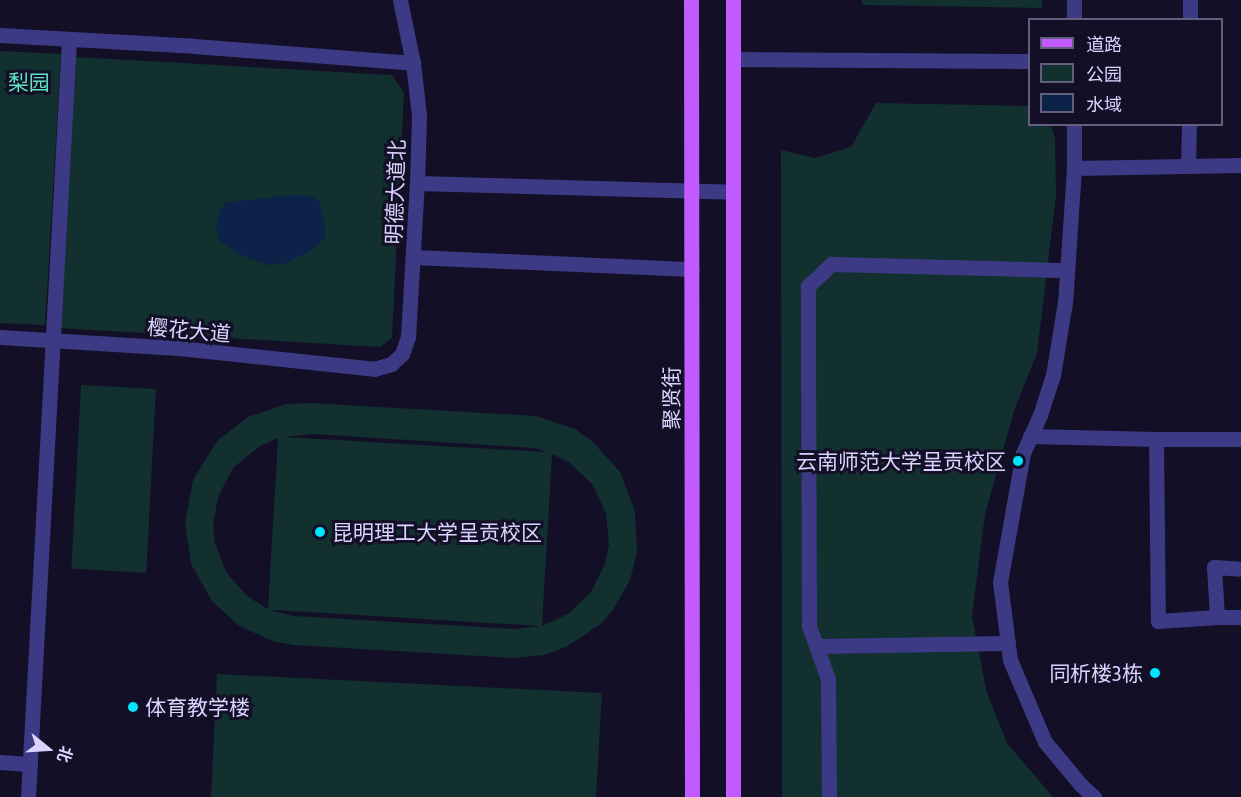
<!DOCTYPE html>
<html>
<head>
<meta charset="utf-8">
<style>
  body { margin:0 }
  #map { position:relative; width:1241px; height:797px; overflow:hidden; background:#130f26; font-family:"Asap Condensed","Noto Sans SC",sans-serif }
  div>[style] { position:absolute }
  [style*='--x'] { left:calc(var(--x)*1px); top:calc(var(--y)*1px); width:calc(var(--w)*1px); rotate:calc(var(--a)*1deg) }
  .green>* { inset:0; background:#12302f; transform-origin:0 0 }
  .water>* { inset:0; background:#0c2248 }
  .minor>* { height:15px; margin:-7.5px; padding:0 7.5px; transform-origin:7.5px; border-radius:7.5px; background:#3d3a85 }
  .major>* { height:15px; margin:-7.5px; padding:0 7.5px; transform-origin:7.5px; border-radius:7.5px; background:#c25bff }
  .dots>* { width:16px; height:16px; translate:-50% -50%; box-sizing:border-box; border:3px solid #130f26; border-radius:50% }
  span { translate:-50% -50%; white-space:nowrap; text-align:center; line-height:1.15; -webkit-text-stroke:6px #130f26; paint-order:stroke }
  .park-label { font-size:21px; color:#5fe0c0 }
  .street-label { font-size:21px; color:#d9d4ff }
  .poi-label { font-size:21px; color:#d9d4ff }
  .right { translate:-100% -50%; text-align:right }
  .left { translate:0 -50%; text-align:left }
  .legend { position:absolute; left:1028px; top:18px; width:195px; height:108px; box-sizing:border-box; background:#130f26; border:2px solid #625e7d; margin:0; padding:8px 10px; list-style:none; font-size:18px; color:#d9d4ff }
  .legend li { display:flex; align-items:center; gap:12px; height:30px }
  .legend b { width:30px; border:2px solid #625e7d }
  .north { position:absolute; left:18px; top:719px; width:60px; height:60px; -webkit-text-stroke:4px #130f26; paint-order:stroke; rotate:108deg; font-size:16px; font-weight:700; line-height:24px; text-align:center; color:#d9d4ff }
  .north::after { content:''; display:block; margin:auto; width:21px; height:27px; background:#d9d4ff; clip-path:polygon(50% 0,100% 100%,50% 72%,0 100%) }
</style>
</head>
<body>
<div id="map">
  <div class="green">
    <i style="clip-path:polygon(861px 0,1042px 0,1042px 8px,863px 5px)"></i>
    <i style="clip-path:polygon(0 51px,61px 54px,45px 325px,0 323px)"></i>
    <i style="clip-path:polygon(76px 57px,392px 75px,404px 93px,392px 338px,380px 347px,59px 328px)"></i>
    <i style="clip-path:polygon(876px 103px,1029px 106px,1030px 124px,1051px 125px,1055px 139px,1056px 196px,1037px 353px,1015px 408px,985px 514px,972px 616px,986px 690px,1007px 743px,1053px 797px,782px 797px,781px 150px,815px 158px,851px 147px)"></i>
    <i style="left:81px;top:385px;width:75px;height:184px;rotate:3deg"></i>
    <i style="clip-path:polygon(evenodd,310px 403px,536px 416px,575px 429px,592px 441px,620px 472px,635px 511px,637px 553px,630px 580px,613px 610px,601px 624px,566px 647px,544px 655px,515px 658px,294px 645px,272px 641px,238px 625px,212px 601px,191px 564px,185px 523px,193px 480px,217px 441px,248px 417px,286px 404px,310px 403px,313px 434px,534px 448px,547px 452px,284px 437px,313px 434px,310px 403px,278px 438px,268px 608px,267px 609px,247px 596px,226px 572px,215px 543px,213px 526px,218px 497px,233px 468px,260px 446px,278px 438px,310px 403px,552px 454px,569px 462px,592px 484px,606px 513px,609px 544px,605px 564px,591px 592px,568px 614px,542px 626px,552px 454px,310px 403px,273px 611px,274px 610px,540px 626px,516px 629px,294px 616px,273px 611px)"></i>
    <i style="clip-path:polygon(217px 674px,602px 693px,596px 797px,211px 797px)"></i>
  </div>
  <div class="water">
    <i style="clip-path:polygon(295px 195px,310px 196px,320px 201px,326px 236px,317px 247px,287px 263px,267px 265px,236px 253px,220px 241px,216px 228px,220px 210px,227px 202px)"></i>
  </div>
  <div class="minor">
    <i style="--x:1074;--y:0;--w:20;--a:90"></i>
    <i style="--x:1190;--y:20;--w:20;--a:-90"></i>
    <i style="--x:0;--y:35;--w:194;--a:3.2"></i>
    <i style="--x:194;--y:46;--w:220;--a:4.4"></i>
    <i style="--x:733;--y:59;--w:297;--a:0.4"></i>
    <i style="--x:1074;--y:124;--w:44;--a:90"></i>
    <i style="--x:1074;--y:168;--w:134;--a:93.8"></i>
    <i style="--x:1065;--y:302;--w:74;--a:99.3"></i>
    <i style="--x:1053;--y:375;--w:42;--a:108"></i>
    <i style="--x:1040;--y:415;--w:42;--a:114.1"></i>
    <i style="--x:1023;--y:453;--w:131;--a:100.1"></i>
    <i style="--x:1000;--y:582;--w:79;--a:82.7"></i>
    <i style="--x:1010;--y:660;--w:89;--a:66.9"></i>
    <i style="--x:1045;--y:742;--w:56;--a:50.1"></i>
    <i style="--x:1081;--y:785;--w:18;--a:43"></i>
    <i style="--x:1188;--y:166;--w:42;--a:-88.6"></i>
    <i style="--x:1074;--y:168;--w:167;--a:-1"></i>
    <i style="--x:417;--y:183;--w:316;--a:1.6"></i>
    <i style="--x:414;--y:257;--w:278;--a:2.5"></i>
    <i style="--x:0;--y:337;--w:179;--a:3.5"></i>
    <i style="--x:179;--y:348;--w:196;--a:6.1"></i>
    <i style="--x:374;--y:369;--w:18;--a:-16"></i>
    <i style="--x:391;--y:364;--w:15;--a:-42"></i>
    <i style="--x:402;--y:354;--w:18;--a:-71"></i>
    <i style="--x:408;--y:337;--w:154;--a:-86.7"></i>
    <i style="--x:417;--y:183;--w:68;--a:-88.3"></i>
    <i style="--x:419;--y:115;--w:52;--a:-96.6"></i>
    <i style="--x:413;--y:63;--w:64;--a:-101.7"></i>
    <i style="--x:1030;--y:436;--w:126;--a:1.4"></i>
    <i style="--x:1241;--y:439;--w:85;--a:180"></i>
    <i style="--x:1156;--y:439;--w:182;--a:89.4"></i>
    <i style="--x:1158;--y:621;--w:59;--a:-3.9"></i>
    <i style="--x:1217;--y:617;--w:50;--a:-93.4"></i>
    <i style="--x:1214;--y:567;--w:27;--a:4"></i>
    <i style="--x:1217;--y:617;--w:24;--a:0"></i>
    <i style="--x:816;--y:646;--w:192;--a:-0.9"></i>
    <i style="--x:0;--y:762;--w:30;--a:4"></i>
    <i style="--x:28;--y:797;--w:759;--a:-86.9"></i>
    <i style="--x:829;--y:797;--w:118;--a:-90.5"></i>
    <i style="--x:828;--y:679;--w:56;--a:-109.7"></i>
    <i style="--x:809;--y:626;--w:340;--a:-90.2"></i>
    <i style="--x:808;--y:286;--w:33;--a:-43"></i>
    <i style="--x:832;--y:264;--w:235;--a:1.5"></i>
  </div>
  <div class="major">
    <i style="--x:691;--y:0;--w:797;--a:89.93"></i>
    <i style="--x:733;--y:0;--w:797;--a:90"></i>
  </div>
  <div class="dots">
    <i style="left:1018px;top:461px;background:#00e5ff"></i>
    <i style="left:320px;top:532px;background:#00e5ff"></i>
    <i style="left:1155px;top:673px;background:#00e5ff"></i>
    <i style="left:133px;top:707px;background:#00e5ff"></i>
  </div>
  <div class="park-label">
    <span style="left:29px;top:82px">梨园</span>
  </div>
  <div class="street-label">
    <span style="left:395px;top:192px;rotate:-88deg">明德大道北</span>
    <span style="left:189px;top:330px;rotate:5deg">樱花大道</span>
    <span style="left:671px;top:398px;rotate:-90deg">聚贤街</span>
  </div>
  <div class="poi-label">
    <span class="right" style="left:1006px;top:461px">云南师范大学呈贡校区</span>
    <span class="left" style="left:332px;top:532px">昆明理工大学呈贡校区</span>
    <span class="right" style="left:1143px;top:673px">同析楼3栋</span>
    <span class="left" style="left:145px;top:707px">体育教学楼</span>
  </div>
  <ul class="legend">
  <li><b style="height:8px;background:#c25bff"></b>道路</li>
  <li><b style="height:16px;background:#12302f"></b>公园</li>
  <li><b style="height:16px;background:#0c2248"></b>水域</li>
  </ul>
  <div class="north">北</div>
</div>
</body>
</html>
